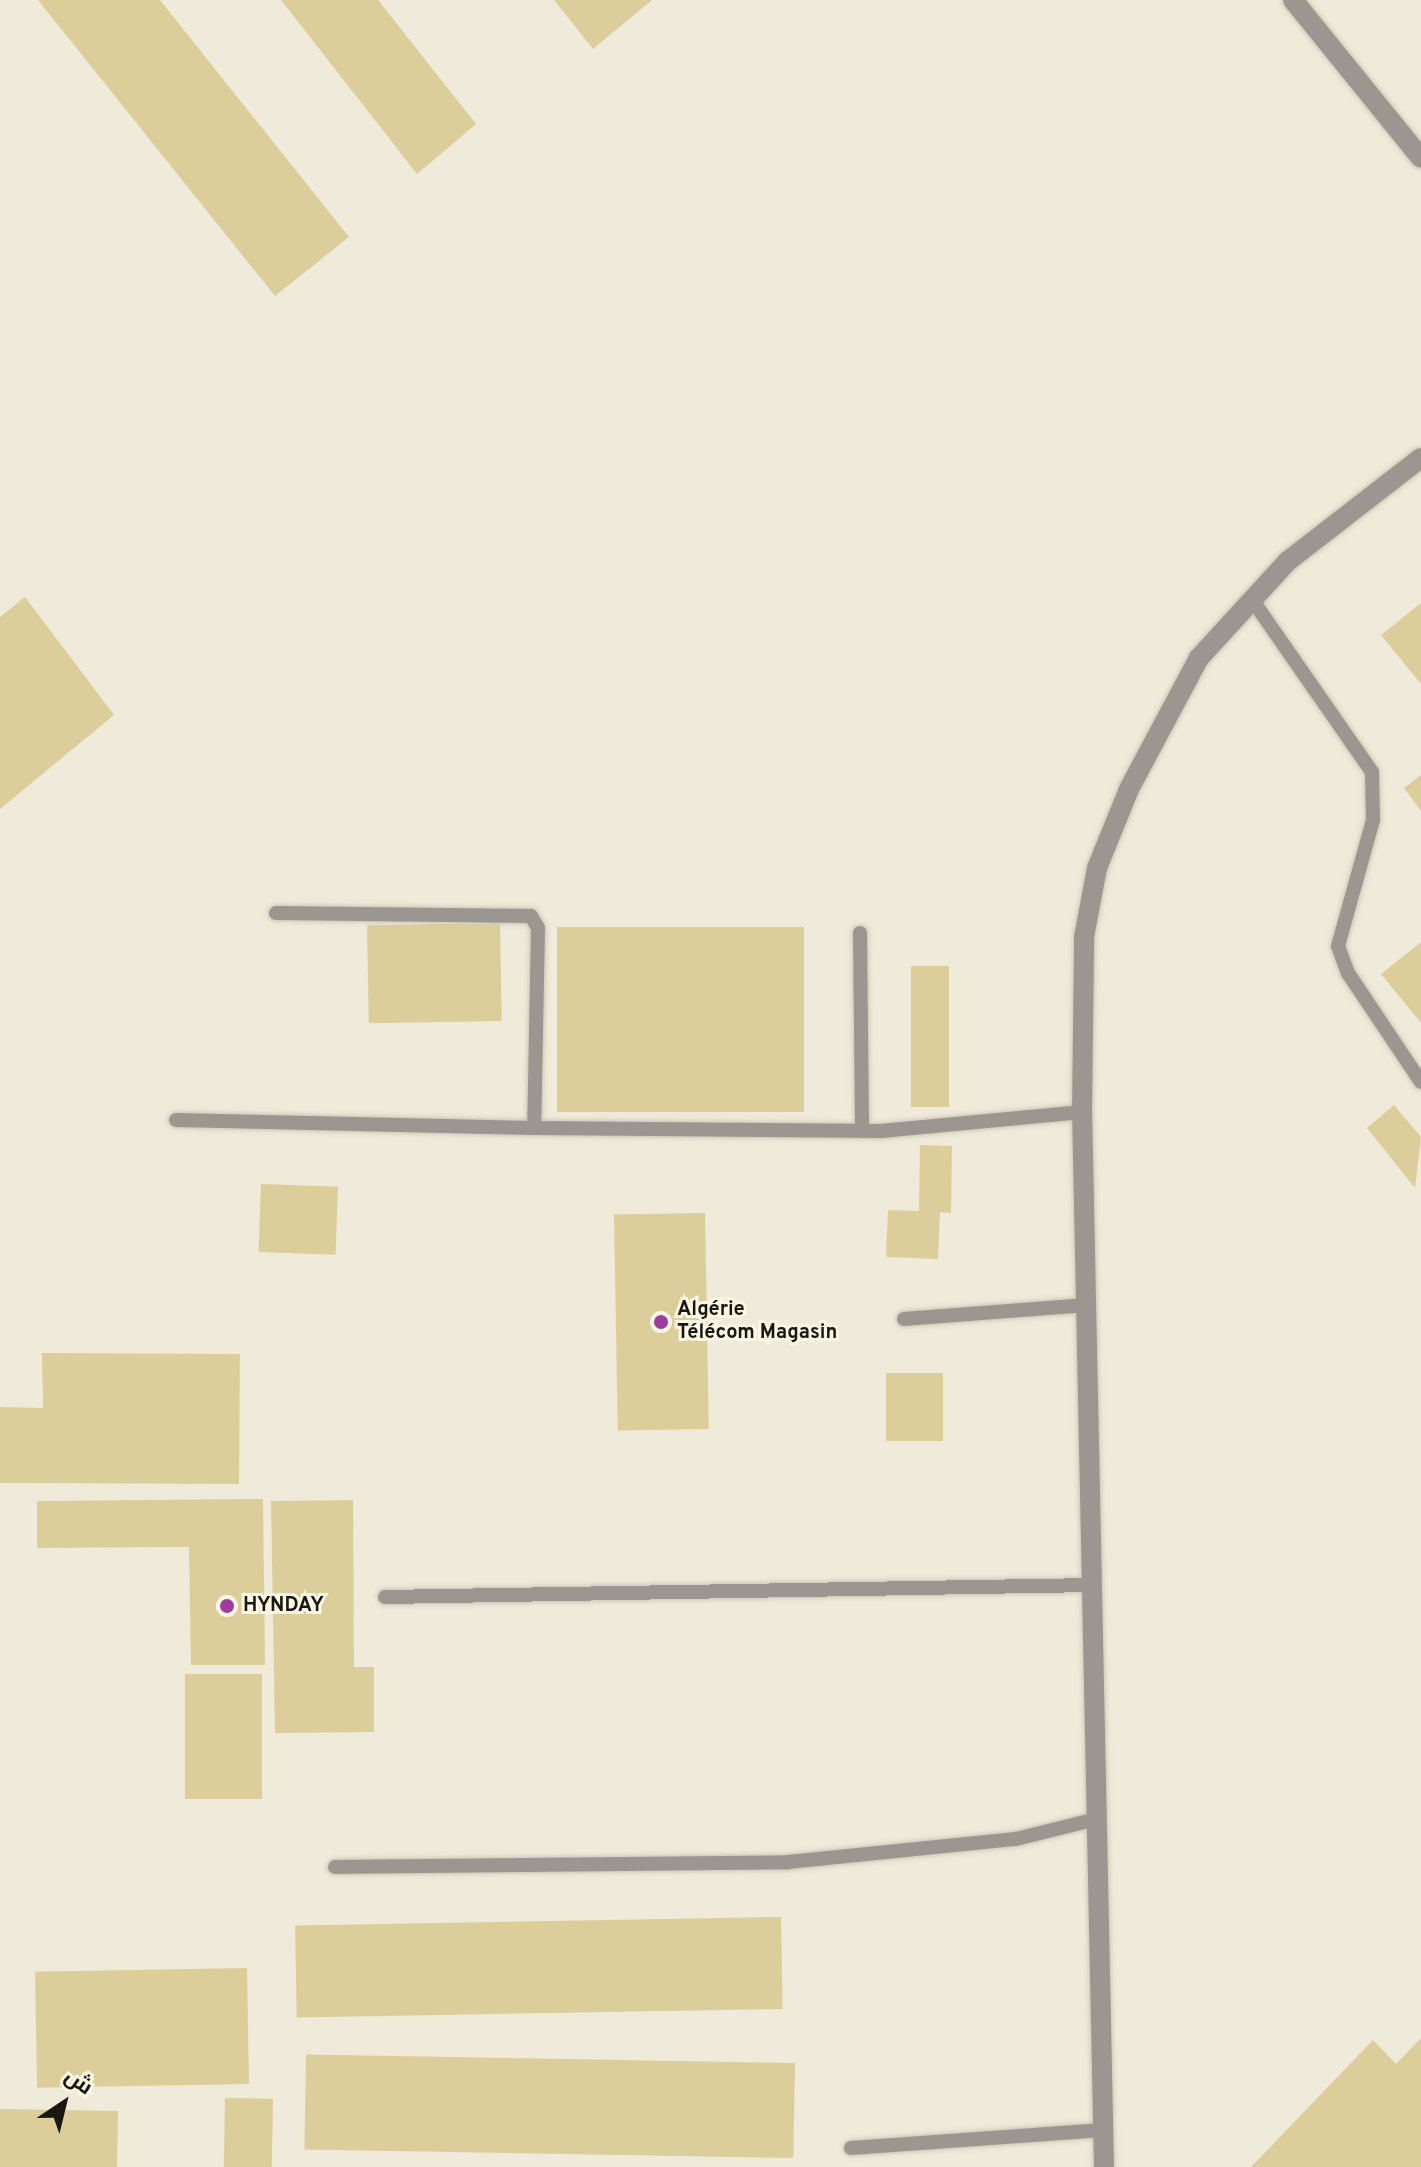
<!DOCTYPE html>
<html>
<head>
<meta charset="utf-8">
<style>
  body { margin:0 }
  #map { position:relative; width:1421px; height:2167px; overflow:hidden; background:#efead9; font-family:Overpass,Cairo,sans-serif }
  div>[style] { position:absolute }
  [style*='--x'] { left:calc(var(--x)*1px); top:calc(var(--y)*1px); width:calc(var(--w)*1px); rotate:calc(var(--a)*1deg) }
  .building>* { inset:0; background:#dcce9b; transform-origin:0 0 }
  .roads { filter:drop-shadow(0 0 2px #cdc8b9) drop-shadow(0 0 2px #cdc8b9) }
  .lane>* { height:14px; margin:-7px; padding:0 7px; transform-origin:7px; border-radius:7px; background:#9c9690 }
  .street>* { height:20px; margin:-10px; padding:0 10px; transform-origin:10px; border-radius:10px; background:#9c9690 }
  .dots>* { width:22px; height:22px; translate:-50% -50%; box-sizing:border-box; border:4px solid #fcf8e6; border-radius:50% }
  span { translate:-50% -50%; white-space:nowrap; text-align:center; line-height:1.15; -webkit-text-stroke:6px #fcf8e6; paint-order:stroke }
  .poi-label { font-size:20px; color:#191711; font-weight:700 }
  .left { translate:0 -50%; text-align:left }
  .north { position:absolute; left:24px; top:2063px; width:80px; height:80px; -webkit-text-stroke:6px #fcf8e6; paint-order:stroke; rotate:35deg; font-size:22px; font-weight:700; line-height:32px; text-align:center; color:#191711 }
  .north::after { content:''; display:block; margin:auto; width:28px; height:36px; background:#191711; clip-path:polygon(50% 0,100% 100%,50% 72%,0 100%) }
</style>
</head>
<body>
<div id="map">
  <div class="building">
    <i style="clip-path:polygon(38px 0,160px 0,349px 237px,275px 296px)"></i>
    <i style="clip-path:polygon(281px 0,378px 0,476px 124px,417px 174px)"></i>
    <i style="clip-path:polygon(554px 0,652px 0,593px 49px)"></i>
    <i style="clip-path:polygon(25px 597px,114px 715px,0 809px,0 617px)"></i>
    <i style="clip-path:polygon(1421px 603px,1421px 684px,1381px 635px)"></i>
    <i style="clip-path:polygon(1421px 775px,1421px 811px,1404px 788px)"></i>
    <i style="left:500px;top:923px;width:98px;height:133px;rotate:89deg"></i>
    <i style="left:557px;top:927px;width:247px;height:185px"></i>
    <i style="clip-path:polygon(1421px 942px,1421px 1023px,1381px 974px)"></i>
    <i style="left:911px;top:966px;width:38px;height:141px"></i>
    <i style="clip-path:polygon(1394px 1105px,1421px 1137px,1415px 1188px,1367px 1128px)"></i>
    <i style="clip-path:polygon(920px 1145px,952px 1146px,951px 1213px,940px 1212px,938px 1259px,886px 1257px,888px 1210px,919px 1211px)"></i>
    <i style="left:261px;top:1184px;width:77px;height:68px;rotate:2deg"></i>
    <i style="left:705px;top:1213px;width:216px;height:91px;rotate:89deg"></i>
    <i style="clip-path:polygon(42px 1353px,240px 1354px,239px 1484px,0 1483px,0 1407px,43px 1408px)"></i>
    <i style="left:886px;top:1373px;width:57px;height:68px"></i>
    <i style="clip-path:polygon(263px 1499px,265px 1665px,191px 1665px,189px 1547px,37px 1548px,37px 1501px)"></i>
    <i style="clip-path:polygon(353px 1500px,354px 1667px,374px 1667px,374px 1732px,275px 1733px,271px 1501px)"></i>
    <i style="left:185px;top:1674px;width:77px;height:125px"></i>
    <i style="left:781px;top:1917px;width:92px;height:486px;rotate:89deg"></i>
    <i style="left:247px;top:1968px;width:116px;height:212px;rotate:89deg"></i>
    <i style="clip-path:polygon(1421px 2038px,1421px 2167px,1251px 2167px,1373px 2040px,1396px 2064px)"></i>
    <i style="left:795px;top:2063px;width:95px;height:489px;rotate:91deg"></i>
    <i style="left:225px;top:2098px;width:48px;height:69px;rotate:1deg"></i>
    <i style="left:0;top:2109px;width:118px;height:58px;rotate:1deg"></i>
  </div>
  <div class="roads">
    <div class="lane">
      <i style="--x:1251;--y:598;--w:212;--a:55.2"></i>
      <i style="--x:1372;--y:772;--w:48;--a:88.8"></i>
      <i style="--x:1373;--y:820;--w:131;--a:105.5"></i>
      <i style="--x:1338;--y:946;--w:29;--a:70"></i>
      <i style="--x:1348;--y:973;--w:131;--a:56.2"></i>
      <i style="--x:276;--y:913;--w:255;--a:0.7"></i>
      <i style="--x:531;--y:916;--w:14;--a:60"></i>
      <i style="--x:538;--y:928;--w:200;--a:91.1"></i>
      <i style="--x:534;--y:1128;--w:347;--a:0.5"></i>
      <i style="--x:881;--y:1131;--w:202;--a:-5.4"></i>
      <i style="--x:860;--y:933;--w:198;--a:89.4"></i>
      <i style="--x:176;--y:1120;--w:358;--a:1.3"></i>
      <i style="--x:904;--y:1319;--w:183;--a:-4.4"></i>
      <i style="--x:385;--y:1597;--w:707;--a:-0.97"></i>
      <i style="--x:335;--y:1867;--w:453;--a:-0.6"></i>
      <i style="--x:788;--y:1862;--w:229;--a:-5.8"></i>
      <i style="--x:1016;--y:1839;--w:83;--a:-13.9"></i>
      <i style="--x:851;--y:2148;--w:253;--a:-4.1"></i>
    </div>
    <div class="street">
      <i style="--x:1293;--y:0;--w:203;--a:51"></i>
      <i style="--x:1104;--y:2167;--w:1055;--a:-91.19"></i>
      <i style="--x:1082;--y:1112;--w:175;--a:-89.3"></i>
      <i style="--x:1084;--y:937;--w:70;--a:-79.3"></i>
      <i style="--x:1097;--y:868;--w:85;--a:-67.9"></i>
      <i style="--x:1129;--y:789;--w:149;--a:-61.9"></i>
      <i style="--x:1199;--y:658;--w:132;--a:-47.5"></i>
      <i style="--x:1288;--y:561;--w:168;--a:-37.8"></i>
    </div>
  </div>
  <div class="dots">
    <i style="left:661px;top:1322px;background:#a03ba0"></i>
    <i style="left:227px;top:1606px;background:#a03ba0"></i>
  </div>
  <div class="poi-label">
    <span class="left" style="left:677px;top:1322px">Algérie<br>Télécom Magasin</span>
    <span class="left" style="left:243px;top:1606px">HYNDAY</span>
  </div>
  <div class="north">ش</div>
</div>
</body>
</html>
